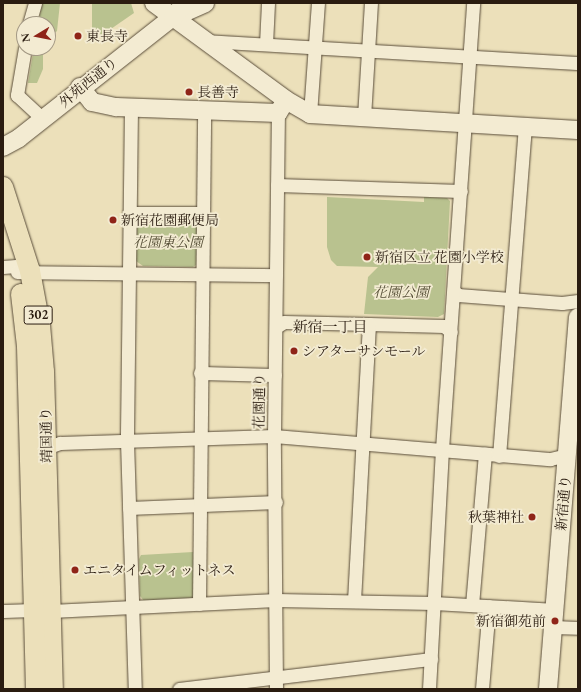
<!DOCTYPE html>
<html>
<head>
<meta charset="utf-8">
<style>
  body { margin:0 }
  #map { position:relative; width:581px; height:692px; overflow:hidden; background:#ece0ba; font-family:"EB Garamond","Noto Serif JP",serif }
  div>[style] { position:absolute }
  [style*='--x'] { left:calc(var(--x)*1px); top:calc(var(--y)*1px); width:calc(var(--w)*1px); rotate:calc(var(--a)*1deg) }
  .green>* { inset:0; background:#b9c28f }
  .roads { filter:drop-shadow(0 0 1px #5a4d3a) drop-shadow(0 0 1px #5a4d3a) }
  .street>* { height:13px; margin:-6.5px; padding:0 6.5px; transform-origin:6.5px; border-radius:6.5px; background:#f3ebd2 }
  .secondary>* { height:18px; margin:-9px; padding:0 9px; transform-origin:9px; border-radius:9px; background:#f3ebd2 }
  .primary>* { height:20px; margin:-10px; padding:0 10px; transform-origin:10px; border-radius:10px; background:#ece0ba }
  .dots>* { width:11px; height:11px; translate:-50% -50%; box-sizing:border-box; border:2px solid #f3ebd2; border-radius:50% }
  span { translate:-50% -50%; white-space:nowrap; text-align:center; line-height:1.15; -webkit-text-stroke:3.5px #f3ebd2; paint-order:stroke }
  .shield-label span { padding:1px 3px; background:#f3ebd2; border:1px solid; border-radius:3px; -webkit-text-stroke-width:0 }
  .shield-label { font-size:13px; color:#2a1c10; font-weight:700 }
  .poi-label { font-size:14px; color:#2a1c10 }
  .left { translate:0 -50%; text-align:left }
  .right { translate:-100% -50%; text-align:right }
  .street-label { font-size:14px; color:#2a1c10 }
  .park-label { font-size:14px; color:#554e36; font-style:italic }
  .neighbourhood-label { font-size:15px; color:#2a1c10 }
  .frame { position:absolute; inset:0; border:4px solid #2a1c10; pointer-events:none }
  .north { position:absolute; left:16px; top:16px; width:40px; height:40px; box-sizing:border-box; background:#f3ebd2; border:1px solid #a39884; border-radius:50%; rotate:260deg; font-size:11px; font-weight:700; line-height:16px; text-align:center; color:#2a1c10 }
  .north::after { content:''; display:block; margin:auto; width:14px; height:18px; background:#8f2418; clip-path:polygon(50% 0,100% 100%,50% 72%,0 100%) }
</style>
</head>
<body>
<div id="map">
  <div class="green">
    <i style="clip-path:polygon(42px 3px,60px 3px,57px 31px,48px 39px,48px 24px,38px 24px)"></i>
    <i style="clip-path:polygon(92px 3px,131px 3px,134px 13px,92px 42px)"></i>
    <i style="clip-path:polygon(34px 48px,43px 48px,43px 69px,37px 83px,28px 83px)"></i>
    <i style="clip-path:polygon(327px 197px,424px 202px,424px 197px,447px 198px,450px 201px,444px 314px,438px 317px,364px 314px,368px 277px,378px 267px,337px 266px,331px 260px,327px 247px)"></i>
    <i style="clip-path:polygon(139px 216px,195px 217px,199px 222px,199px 263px,193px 267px,143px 266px,136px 261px,137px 220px)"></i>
    <i style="clip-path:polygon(193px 552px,197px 596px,191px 600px,145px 602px,140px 596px,139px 559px,141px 555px)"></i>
  </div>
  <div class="roads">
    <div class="street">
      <i style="--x:29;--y:24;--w:22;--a:-74"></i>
      <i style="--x:206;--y:41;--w:373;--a:3.4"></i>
      <i style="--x:266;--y:44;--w:41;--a:-87.2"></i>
      <i style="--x:25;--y:48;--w:48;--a:99.7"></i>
      <i style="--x:17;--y:95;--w:35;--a:43"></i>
      <i style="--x:131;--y:107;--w:334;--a:90.7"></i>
      <i style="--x:127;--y:441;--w:248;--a:88.2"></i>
      <i style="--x:310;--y:114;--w:111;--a:-85.9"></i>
      <i style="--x:364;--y:117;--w:114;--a:-86.5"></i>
      <i style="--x:277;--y:185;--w:184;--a:1.9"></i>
      <i style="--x:129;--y:213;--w:73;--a:0"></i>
      <i style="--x:3;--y:267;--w:13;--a:-4"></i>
      <i style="--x:17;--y:272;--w:259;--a:0.7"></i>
      <i style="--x:454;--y:291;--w:6;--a:45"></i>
      <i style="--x:458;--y:295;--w:104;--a:4.4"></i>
      <i style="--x:562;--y:303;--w:16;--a:-7"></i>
      <i style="--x:276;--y:327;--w:9;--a:-32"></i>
      <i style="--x:284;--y:322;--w:85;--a:1.3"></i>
      <i style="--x:369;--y:324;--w:75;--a:1.5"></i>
      <i style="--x:444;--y:326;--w:9;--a:41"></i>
      <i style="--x:200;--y:373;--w:75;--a:1.5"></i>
      <i style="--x:46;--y:448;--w:15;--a:-20"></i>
      <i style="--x:60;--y:443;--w:214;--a:-1.9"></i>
      <i style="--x:274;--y:436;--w:277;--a:4.8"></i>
      <i style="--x:550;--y:459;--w:13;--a:-13"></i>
      <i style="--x:563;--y:456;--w:9;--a:-63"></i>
      <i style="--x:499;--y:456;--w:330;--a:-85.5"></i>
      <i style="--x:129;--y:508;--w:147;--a:-2.3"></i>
      <i style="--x:354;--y:601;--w:277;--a:-86.9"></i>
      <i style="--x:199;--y:604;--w:494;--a:-89.4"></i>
      <i style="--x:472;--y:605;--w:152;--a:-85.1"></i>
      <i style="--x:3;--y:611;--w:31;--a:-2"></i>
      <i style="--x:51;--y:611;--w:225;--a:-2.8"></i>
      <i style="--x:276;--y:600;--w:158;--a:1.1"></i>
      <i style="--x:434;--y:603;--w:121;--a:3.3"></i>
      <i style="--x:553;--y:627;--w:25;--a:2"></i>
      <i style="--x:179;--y:689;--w:254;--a:-6.8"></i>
      <i style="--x:276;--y:689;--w:253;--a:-90.5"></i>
      <i style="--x:274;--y:436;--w:323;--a:-89.3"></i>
      <i style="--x:429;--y:689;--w:240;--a:-86.9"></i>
      <i style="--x:442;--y:449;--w:447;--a:-86"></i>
      <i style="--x:482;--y:689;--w:83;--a:-85.2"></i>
    </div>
    <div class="secondary">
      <i style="--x:154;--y:3;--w:164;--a:36.3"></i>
      <i style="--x:286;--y:100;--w:28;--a:30"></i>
      <i style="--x:310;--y:114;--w:268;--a:3.4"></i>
      <i style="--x:174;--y:17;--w:34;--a:-24"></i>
      <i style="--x:80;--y:87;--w:19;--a:51"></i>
      <i style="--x:92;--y:102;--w:25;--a:12"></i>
      <i style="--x:116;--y:107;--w:162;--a:2.1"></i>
      <i style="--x:278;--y:113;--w:15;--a:-58"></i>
      <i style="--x:3;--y:147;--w:18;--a:-29"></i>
      <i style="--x:19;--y:138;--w:196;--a:-38.2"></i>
      <i style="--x:173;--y:17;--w:18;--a:-49"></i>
      <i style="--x:548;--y:689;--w:373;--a:-85.4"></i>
    </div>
    <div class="primary">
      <i style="--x:3;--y:187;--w:88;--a:72.2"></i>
      <i style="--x:30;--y:271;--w:55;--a:79.5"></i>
      <i style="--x:40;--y:325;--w:47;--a:85.1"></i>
      <i style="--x:44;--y:372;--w:317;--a:88.4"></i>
      <i style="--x:21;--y:294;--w:52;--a:83.4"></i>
      <i style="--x:27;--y:346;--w:343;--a:88.5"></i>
    </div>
  </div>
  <div class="dots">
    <i style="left:78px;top:36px;background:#8f2418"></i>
    <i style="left:189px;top:92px;background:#8f2418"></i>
    <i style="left:113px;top:220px;background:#8f2418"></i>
    <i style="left:367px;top:257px;background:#8f2418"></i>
    <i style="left:294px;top:351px;background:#8f2418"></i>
    <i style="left:532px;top:517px;background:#8f2418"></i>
    <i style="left:75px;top:570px;background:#8f2418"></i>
    <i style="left:555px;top:621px;background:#8f2418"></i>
  </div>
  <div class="shield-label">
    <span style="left:38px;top:315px">302</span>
  </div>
  <div class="poi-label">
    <span class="left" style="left:86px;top:36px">東長寺</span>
    <span class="left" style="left:197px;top:92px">長善寺</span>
    <span class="left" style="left:121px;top:220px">新宿花園郵便局</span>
    <span class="left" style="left:375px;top:257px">新宿区立 花園小学校</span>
    <span class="left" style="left:302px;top:351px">シアターサンモール</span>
    <span class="right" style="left:524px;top:517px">秋葉神社</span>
    <span class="left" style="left:83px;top:570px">エニタイムフィットネス</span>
    <span class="right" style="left:546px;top:621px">新宿御苑前</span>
  </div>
  <div class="street-label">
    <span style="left:88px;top:82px;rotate:-39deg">外苑西通り</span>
    <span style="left:259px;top:401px;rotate:-89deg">花園通り</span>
    <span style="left:46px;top:435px;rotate:-91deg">靖国通り</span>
    <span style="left:563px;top:503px;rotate:-85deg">新宿通り</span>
  </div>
  <div class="park-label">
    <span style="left:168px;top:242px">花園東公園</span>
    <span style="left:401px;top:292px">花園公園</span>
  </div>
  <div class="neighbourhood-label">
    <span style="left:330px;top:327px">新宿一丁目</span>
  </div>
  <div class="frame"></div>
  <div class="north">N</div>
</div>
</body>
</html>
